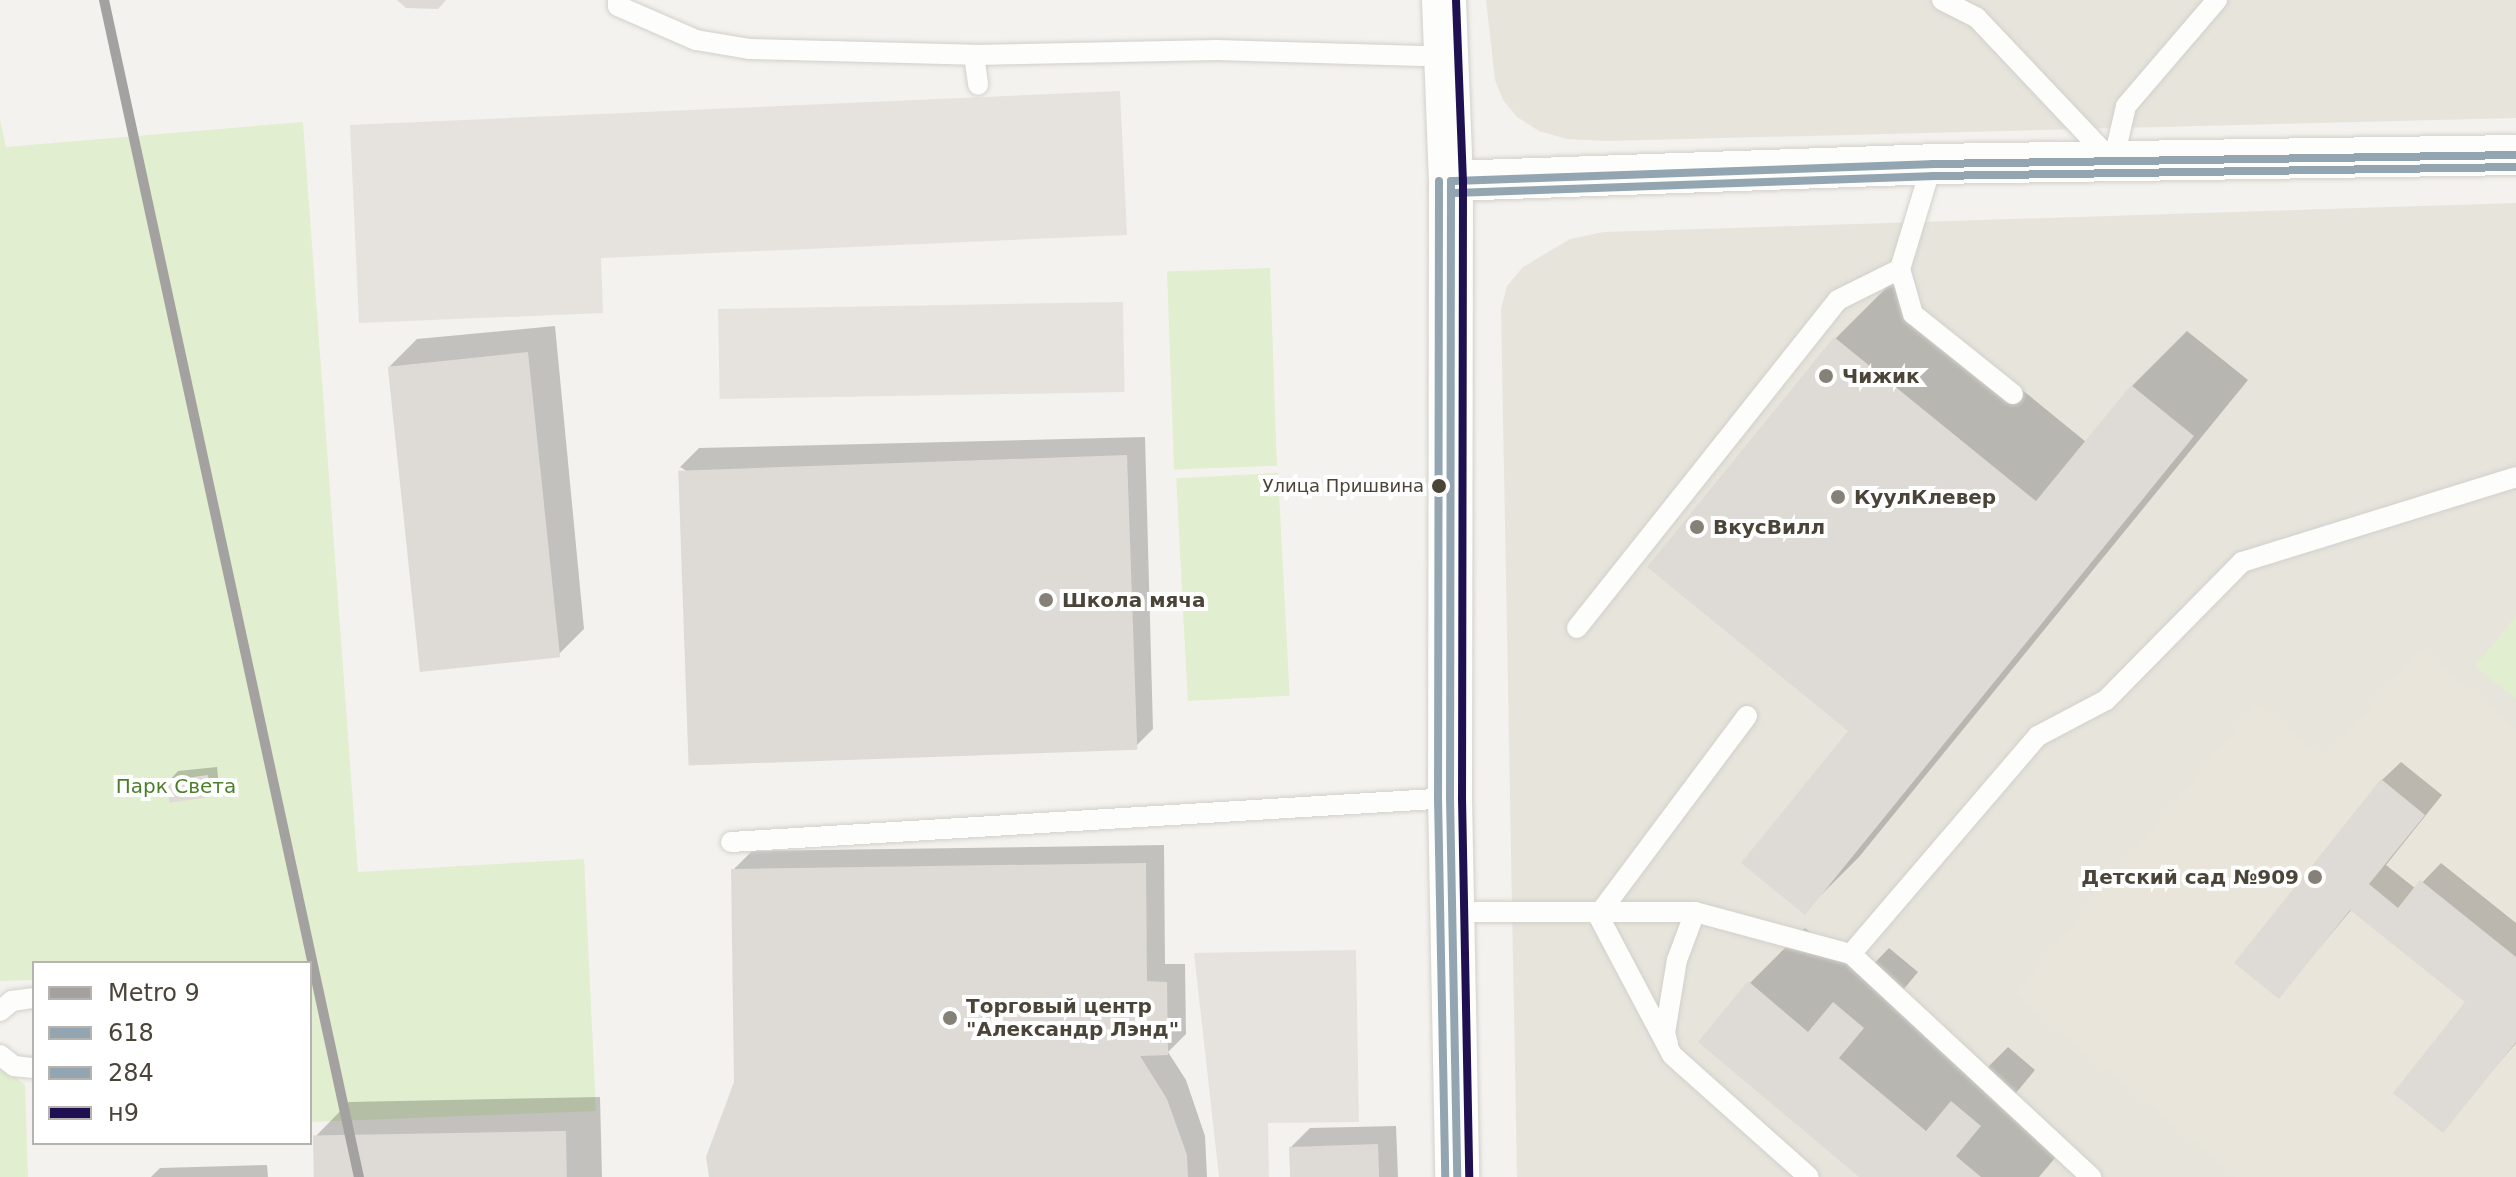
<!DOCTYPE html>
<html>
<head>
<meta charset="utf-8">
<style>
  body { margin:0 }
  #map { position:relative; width:2516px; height:1177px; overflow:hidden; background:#f4f2ee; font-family:"DejaVu Sans",sans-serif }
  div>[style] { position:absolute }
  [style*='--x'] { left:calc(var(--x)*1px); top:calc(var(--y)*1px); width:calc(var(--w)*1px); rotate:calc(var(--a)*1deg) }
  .residential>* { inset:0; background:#e7e4dc }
  .education>* { inset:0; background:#eae5da }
  .green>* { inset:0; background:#e1eecf; transform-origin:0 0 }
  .parking>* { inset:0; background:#e6e3df; transform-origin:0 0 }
  .shadow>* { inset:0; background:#0003 }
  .building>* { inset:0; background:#dedbd6; transform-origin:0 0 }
  .roads { filter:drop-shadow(0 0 2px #d2d0cb) drop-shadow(0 0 2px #d2d0cb) }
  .service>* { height:20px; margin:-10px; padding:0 10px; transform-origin:10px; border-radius:10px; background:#fdfdfc }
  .minor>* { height:40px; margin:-20px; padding:0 20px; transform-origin:20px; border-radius:20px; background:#fdfdfc }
  .tertiary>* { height:44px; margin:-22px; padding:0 22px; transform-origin:22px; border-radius:22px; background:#fdfdfc }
  .bus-1>* { height:8px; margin:-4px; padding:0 4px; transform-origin:4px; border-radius:4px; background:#92a5b0 }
  .bus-2>* { height:8px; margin:-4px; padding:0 4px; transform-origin:4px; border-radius:4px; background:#92a5b0 }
  .bus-3>* { height:8px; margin:-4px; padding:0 4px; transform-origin:4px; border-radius:4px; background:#1f1051 }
  .metro-1>* { height:10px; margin:-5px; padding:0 5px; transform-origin:5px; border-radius:5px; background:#a3a2a0 }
  .dots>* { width:22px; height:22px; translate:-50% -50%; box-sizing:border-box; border:4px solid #fff; border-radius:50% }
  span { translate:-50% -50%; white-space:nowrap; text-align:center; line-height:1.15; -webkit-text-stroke:8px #fff; paint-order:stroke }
  .bus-label { font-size:18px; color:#4b4439 }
  .right { translate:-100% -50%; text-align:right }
  .poi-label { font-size:20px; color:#4b4439; font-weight:700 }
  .left { translate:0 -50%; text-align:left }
  .park-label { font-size:20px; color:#4a7f2a }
  .legend { position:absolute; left:32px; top:961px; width:280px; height:184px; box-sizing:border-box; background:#fff; border:2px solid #b7b4b0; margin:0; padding:10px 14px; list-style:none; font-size:24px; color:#4b4439 }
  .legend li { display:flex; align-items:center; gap:16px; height:40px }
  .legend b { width:40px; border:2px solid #b7b4b0 }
</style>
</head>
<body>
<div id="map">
  <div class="residential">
    <i style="clip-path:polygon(1486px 0,2516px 0,2516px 118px,1606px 141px,1567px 139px,1539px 131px,1517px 117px,1503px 100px,1495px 80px)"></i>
    <i style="clip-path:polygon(2516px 203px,2516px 1177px,1517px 1177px,1501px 309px,1507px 286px,1523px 267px,1570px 239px,1604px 232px)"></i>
  </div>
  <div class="education">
    <i style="clip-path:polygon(2420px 650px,2516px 729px,2516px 1177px,2238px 1177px,2016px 994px,2257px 704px,2325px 760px)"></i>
  </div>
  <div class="green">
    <i style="clip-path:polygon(0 120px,6px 147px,303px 122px,358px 872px,584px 859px,596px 1111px,310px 1122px,310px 963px,34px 963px,34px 980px,0 981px)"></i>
    <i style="left:1270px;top:268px;width:198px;height:103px;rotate:88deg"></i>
    <i style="left:1278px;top:473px;width:223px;height:102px;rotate:87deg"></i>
    <i style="clip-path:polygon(2516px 616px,2516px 699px,2475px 666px)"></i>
    <i style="clip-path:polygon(0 1065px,25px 1085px,28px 1177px,0 1177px)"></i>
  </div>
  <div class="parking">
    <i style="clip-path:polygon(1120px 91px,1127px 235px,601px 258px,603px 313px,359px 323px,350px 125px)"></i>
    <i style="left:1123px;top:302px;width:90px;height:405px;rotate:89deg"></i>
    <i style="clip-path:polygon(1356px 950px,1359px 1122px,1268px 1123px,1269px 1177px,1219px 1177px,1194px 953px)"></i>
  </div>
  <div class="shadow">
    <i style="clip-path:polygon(1891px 283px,2086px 442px,2132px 386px,2187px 331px,2248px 380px,1859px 857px,1804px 912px,1851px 731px,1649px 566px,1836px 338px)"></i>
    <i style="clip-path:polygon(555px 326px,584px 629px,557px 656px,390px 366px,417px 339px)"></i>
    <i style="clip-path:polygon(1145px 437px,1153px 729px,1134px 748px,680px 467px,699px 448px)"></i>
    <i style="clip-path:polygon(2401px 762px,2442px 795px,2386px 865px,2416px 889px,2441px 863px,2516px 923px,2516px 1043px,2442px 1130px,2468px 1002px,2352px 909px,2279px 996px,2382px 780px)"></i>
    <i style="clip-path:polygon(217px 767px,219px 786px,210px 795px,169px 781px,178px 771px)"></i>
    <i style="clip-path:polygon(1164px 845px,1165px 964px,1185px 964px,1186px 1034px,1168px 1052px,1186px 1080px,1205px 1136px,1207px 1177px,711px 1177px,736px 1082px,733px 870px,752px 851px)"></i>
    <i style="clip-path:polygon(1805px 928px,1862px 976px,1889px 948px,1918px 972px,1893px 1002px,1980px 1075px,2008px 1047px,2035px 1070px,2010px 1100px,2065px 1146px,2039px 1177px,1862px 1177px,1750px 983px)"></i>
    <i style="clip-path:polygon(600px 1097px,602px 1177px,315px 1177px,315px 1137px,349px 1102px)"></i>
    <i style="clip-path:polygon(1396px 1126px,1398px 1177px,1292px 1177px,1291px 1147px,1310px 1128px)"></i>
    <i style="clip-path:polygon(267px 1165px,268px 1177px,151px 1177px,160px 1168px)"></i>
  </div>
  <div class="building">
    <i style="clip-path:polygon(397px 0,446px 0,438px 9px,406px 8px)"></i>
    <i style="clip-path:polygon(1834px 337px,2036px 501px,2131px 385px,2194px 436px,1805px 915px,1741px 863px,1848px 731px,1647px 567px)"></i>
    <i style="left:528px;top:352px;width:307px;height:141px;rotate:84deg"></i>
    <i style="left:1127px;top:455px;width:295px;height:449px;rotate:88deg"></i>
    <i style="left:208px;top:775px;width:22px;height:42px;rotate:82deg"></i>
    <i style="clip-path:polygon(2381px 779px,2425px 815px,2369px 884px,2398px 908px,2420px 880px,2516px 957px,2516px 1042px,2443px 1133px,2393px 1093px,2465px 1002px,2350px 910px,2279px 999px,2234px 963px)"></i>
    <i style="clip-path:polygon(1146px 863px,1147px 981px,1167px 982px,1168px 1055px,1140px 1056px,1167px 1099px,1187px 1155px,1188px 1177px,709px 1177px,706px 1157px,734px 1082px,731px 869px)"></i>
    <i style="clip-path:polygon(1748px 981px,1808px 1032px,1833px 1002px,1864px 1028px,1839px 1058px,1926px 1131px,1951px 1101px,1981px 1126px,1956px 1156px,1981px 1177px,1859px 1177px,1698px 1042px)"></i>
    <i style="left:566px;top:1131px;width:46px;height:253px;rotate:89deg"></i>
    <i style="left:1378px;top:1144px;width:33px;height:89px;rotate:88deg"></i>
  </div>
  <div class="roads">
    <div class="service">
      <i style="--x:618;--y:0;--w:6;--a:90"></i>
      <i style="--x:618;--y:6;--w:85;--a:23.6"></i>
      <i style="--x:696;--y:40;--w:55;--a:9.5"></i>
      <i style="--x:750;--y:49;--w:224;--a:1.5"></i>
      <i style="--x:974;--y:55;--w:243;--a:-1.2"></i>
      <i style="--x:1217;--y:50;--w:231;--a:1.7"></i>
      <i style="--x:1942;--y:0;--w:39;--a:27"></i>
      <i style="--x:1977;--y:18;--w:198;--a:46.6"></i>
      <i style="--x:2113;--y:162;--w:57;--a:-76.9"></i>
      <i style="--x:2126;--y:106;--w:140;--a:-49.4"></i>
      <i style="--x:974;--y:55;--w:30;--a:82"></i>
      <i style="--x:1900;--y:269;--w:47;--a:73.9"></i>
      <i style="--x:1913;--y:314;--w:128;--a:38.7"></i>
      <i style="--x:1577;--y:628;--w:419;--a:-51.5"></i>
      <i style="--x:1838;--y:300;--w:69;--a:-26.6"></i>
      <i style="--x:1900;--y:269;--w:110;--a:-73.1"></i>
      <i style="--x:1747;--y:716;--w:249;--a:126.8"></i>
      <i style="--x:1598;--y:915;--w:158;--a:62.1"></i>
      <i style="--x:1672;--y:1055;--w:183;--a:41.7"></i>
      <i style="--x:731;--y:842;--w:720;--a:-3.5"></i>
      <i style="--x:1452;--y:912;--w:243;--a:0"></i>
      <i style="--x:1695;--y:912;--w:162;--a:15.1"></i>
      <i style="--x:1851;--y:954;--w:328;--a:42.9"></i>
      <i style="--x:1851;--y:954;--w:287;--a:-49.4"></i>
      <i style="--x:2038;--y:736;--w:77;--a:-27.9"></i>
      <i style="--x:2106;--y:700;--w:194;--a:-45.4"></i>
      <i style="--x:2242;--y:562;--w:287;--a:-17.2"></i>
      <i style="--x:0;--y:1011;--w:16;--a:-40"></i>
      <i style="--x:12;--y:1001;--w:22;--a:-8"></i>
      <i style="--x:1668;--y:1044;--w:11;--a:-105"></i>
      <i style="--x:1665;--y:1033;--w:74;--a:-80.7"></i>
      <i style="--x:1677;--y:960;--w:51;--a:-69.4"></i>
      <i style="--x:0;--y:1055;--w:18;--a:38"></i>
      <i style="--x:14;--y:1066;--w:20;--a:6"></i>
    </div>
    <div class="minor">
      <i style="--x:1451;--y:181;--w:481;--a:-2"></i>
      <i style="--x:1932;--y:164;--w:584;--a:-0.88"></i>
    </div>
    <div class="tertiary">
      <i style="--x:1444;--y:0;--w:181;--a:87.8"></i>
      <i style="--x:1451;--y:181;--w:617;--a:90.09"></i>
      <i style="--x:1450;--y:798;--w:379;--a:88.9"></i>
    </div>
  </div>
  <div class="bus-1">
    <i style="--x:1451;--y:181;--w:481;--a:-2"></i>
    <i style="--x:1932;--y:164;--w:584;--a:-0.88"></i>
    <i style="--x:1451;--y:181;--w:617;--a:90.09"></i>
    <i style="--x:1450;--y:798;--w:379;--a:88.9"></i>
  </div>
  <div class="bus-2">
    <i style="--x:1439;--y:181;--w:617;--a:90.09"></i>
    <i style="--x:1438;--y:798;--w:379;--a:88.9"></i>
    <i style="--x:1451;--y:193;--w:481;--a:-2"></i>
    <i style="--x:1932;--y:176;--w:584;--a:-0.88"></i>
  </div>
  <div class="bus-3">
    <i style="--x:1456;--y:0;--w:181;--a:87.8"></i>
    <i style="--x:1463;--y:181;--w:617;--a:90.09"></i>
    <i style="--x:1462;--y:798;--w:379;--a:88.9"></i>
  </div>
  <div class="metro-1">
    <i style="--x:104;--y:0;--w:1204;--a:77.78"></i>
  </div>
  <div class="dots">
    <i style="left:1826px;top:376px;background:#868178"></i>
    <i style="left:1439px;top:486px;background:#4b4439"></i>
    <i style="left:1838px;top:497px;background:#868178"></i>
    <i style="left:1697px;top:527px;background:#868178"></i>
    <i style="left:1046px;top:600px;background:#868178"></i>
    <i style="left:2315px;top:877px;background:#868178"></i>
    <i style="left:950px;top:1018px;background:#868178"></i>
  </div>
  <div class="bus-label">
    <span class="right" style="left:1424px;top:486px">Улица Пришвина</span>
  </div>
  <div class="poi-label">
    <span class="left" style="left:1842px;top:376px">Чижик</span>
    <span class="left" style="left:1854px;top:497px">КуулКлевер</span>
    <span class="left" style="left:1713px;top:527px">ВкусВилл</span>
    <span class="left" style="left:1062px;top:600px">Школа мяча</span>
    <span class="right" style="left:2299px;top:877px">Детский сад №909</span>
    <span class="left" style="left:966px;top:1018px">Торговый центр<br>"Александр Лэнд"</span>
  </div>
  <div class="park-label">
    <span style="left:176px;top:786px">Парк Света</span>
  </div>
  <ul class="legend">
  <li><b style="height:10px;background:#a3a2a0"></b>Metro 9</li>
  <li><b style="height:10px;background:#92a5b0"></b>618</li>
  <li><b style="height:10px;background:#92a5b0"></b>284</li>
  <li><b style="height:10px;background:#1f1051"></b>н9</li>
  </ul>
</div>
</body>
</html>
